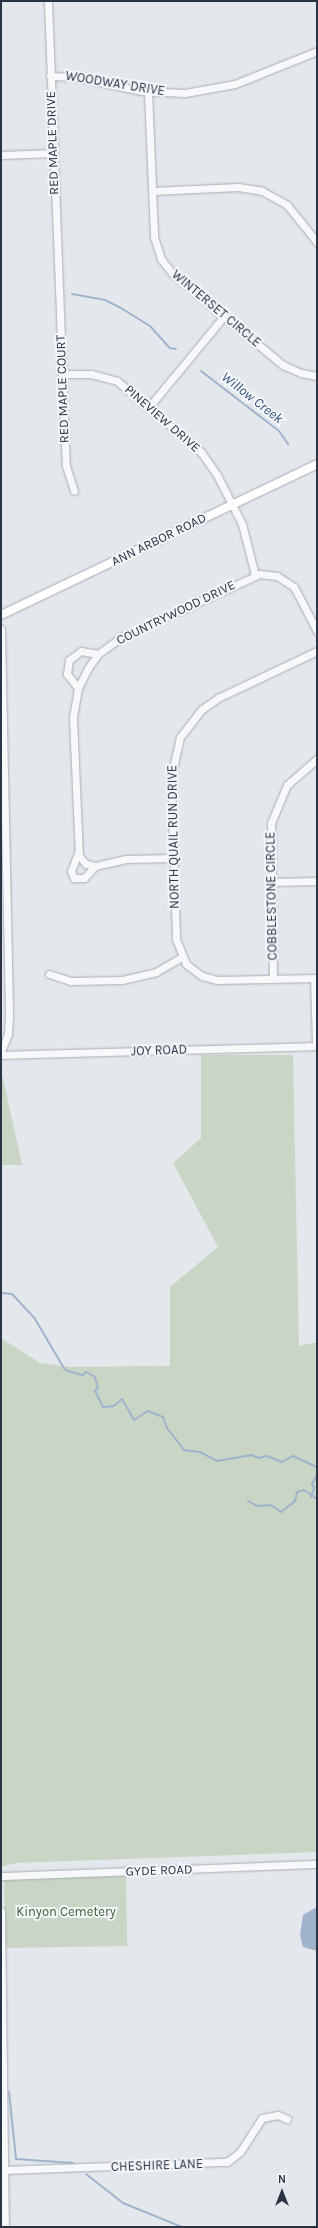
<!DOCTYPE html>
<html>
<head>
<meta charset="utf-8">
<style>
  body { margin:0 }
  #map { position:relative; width:318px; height:2228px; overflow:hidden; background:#e4e7ec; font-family:Karla,sans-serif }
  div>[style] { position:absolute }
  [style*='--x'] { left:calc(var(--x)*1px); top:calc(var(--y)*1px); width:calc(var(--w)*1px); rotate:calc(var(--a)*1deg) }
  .green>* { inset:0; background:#c9d6c5; transform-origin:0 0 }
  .water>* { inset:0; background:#9fb4cc }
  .stream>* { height:2px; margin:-1px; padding:0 1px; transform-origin:1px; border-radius:1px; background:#9fb4cc }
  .roads { filter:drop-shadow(0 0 1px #a9aeb7) drop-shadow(0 0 1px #a9aeb7) }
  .minor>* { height:7px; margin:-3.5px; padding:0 3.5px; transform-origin:3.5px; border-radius:3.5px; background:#f7f8fa }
  .major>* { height:8px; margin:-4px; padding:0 4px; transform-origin:4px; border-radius:4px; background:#fff }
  span { translate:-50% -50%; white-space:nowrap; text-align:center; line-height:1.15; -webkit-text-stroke:4px #f4f6f9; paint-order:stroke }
  .street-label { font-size:13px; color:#2b3445 }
  .park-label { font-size:13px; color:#3f6138 }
  .water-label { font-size:14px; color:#34527a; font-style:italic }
  .frame { position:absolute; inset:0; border:2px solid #2b3445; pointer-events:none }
  .north { position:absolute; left:262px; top:2172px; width:40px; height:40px; -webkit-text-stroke:3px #f4f6f9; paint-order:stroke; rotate:0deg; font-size:11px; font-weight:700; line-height:16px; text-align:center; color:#2b3445 }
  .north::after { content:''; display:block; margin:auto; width:14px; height:18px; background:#2b3445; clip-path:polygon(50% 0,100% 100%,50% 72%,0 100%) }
</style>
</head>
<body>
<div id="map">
  <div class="green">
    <i style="clip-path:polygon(201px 1055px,293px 1055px,299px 1346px,317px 1342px,317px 1852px,16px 1863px,1px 1867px,1px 1338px,40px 1363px,71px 1367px,170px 1366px,170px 1287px,218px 1247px,173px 1163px,201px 1138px)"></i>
    <i style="clip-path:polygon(1px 1069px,22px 1165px,1px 1165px)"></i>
    <i style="left:126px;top:1876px;width:70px;height:122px;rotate:89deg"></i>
  </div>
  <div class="water">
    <i style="clip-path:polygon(317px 1907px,317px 1951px,303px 1947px,300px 1935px,303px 1915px)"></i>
  </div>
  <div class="stream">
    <i style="--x:72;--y:294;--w:34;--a:10"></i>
    <i style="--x:105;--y:300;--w:18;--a:27"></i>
    <i style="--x:121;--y:308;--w:34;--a:32"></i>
    <i style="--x:150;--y:326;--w:30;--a:48"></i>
    <i style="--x:170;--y:348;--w:6;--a:9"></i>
    <i style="--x:201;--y:371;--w:98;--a:37.6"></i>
    <i style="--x:279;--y:431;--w:16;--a:55"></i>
    <i style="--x:1;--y:1293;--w:11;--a:5"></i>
    <i style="--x:12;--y:1294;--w:34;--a:47"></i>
    <i style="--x:35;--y:1319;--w:59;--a:59.5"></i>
    <i style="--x:65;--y:1370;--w:19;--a:16"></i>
    <i style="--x:83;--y:1375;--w:4;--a:-45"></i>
    <i style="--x:86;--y:1372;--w:10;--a:29"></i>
    <i style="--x:95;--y:1377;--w:11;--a:75"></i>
    <i style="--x:98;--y:1388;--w:4;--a:135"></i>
    <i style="--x:95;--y:1391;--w:18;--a:63"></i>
    <i style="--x:103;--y:1407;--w:11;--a:-5"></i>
    <i style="--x:114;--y:1406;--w:11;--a:-41"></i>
    <i style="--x:122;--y:1399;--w:24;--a:60"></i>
    <i style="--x:134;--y:1420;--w:17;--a:-33"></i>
    <i style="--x:148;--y:1411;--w:16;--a:22"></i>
    <i style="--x:163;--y:1417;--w:12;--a:70"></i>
    <i style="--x:167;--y:1428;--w:28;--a:52"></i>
    <i style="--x:184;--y:1450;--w:16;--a:7"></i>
    <i style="--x:200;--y:1452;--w:19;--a:28"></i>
    <i style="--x:217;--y:1461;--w:35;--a:-10"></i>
    <i style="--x:251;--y:1455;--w:9;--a:21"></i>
    <i style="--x:259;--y:1458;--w:8;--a:-14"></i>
    <i style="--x:267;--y:1456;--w:16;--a:22"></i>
    <i style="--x:282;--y:1462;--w:13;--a:-29"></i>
    <i style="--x:293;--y:1456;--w:26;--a:25"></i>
    <i style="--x:311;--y:1497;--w:9;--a:-72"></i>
    <i style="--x:314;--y:1488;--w:4;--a:-117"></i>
    <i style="--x:312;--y:1484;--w:10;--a:-61"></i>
    <i style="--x:248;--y:1501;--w:10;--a:29"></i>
    <i style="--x:257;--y:1506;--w:14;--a:-4"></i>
    <i style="--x:271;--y:1505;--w:12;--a:35"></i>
    <i style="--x:281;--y:1512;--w:18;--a:-38"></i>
    <i style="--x:295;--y:1501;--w:9;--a:-77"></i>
    <i style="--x:297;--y:1492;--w:7;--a:-16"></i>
    <i style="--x:304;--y:1490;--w:16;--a:35"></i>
    <i style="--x:9;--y:2092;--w:67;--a:84"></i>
    <i style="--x:16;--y:2159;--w:57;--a:4"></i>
    <i style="--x:86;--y:2174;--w:47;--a:38.1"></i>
    <i style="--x:123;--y:2203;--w:64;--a:22.1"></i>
  </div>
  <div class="roads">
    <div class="minor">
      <i style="--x:48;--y:1;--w:465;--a:87.8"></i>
      <i style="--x:66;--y:466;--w:26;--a:72"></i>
      <i style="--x:50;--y:76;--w:26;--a:2"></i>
      <i style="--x:76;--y:77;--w:66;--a:12.2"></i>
      <i style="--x:141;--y:91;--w:44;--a:2.6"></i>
      <i style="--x:185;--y:93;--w:51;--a:-10.2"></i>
      <i style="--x:235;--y:84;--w:88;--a:-21.9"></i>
      <i style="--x:148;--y:91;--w:146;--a:87.6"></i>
      <i style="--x:154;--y:237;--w:23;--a:72"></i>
      <i style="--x:161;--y:259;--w:18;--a:52"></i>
      <i style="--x:172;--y:273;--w:144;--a:39.7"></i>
      <i style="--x:283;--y:365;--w:20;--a:24"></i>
      <i style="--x:301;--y:373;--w:16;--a:11"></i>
      <i style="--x:1;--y:155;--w:52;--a:-2.2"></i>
      <i style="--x:152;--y:191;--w:86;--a:-2.7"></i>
      <i style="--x:238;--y:187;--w:24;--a:9"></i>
      <i style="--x:262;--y:191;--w:29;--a:29"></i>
      <i style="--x:287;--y:205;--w:48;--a:51"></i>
      <i style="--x:62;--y:374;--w:29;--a:0"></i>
      <i style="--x:91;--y:374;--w:27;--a:15"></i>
      <i style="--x:117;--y:381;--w:110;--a:40.2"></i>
      <i style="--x:201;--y:452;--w:28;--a:55"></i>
      <i style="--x:217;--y:475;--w:55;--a:63"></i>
      <i style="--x:242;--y:524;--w:53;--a:75.7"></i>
      <i style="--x:149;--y:407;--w:118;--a:-50.5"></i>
      <i style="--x:1;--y:629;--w:389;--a:88.8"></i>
      <i style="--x:9;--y:1018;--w:16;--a:94"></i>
      <i style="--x:8;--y:1034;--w:18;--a:112"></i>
      <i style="--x:317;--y:651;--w:110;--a:154.6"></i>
      <i style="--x:218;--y:698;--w:19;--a:145"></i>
      <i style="--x:202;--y:709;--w:36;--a:128"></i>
      <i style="--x:180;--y:737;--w:41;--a:102.7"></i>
      <i style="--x:171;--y:777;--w:162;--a:88.2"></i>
      <i style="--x:176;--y:939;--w:27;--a:68"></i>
      <i style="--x:186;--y:964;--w:20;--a:37"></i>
      <i style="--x:202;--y:976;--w:16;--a:15"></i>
      <i style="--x:217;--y:980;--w:100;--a:-1.1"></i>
      <i style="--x:78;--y:688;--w:18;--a:-128"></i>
      <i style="--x:67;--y:674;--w:14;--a:-82"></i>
      <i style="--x:69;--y:660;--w:15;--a:-37"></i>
      <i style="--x:81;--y:651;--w:17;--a:10"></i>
      <i style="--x:78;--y:853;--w:19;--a:111"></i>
      <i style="--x:71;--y:871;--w:8;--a:67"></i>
      <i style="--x:74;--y:878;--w:10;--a:0"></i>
      <i style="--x:84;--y:878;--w:16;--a:-47"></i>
      <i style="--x:173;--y:858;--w:47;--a:178.8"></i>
      <i style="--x:126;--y:859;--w:32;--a:167"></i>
      <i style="--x:95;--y:866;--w:9;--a:-167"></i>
      <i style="--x:86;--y:864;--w:11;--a:-131"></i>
      <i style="--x:79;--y:856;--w:139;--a:-92.5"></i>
      <i style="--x:73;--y:717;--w:29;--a:-80"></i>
      <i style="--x:78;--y:688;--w:22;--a:-63"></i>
      <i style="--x:88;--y:668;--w:17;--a:-54"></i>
      <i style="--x:98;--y:654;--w:27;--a:-36"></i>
      <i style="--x:120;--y:638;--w:154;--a:-24.6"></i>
      <i style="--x:260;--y:574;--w:17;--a:7"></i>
      <i style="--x:277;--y:576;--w:20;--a:33"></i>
      <i style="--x:294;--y:587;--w:50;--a:62.4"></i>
      <i style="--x:271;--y:882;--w:46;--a:-1.2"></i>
      <i style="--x:49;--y:974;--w:23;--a:18"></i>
      <i style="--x:71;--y:981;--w:51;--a:-1.1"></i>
      <i style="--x:122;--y:980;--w:35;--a:-13"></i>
      <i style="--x:156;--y:972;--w:30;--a:-30"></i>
      <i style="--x:314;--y:978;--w:68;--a:88.3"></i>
      <i style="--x:273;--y:979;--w:156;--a:-90.7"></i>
      <i style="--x:271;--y:823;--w:41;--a:-67.2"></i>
      <i style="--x:287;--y:785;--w:40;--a:-41"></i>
      <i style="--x:1;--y:1055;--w:316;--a:-1.6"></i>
      <i style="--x:1;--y:1876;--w:316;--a:-2.2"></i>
      <i style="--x:1;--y:1911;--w:316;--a:89.3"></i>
      <i style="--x:4;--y:2170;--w:223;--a:-2.1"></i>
      <i style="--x:227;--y:2162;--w:16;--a:-38"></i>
      <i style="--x:240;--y:2152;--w:40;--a:-57.1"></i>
      <i style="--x:262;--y:2118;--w:16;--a:-11"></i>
      <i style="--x:278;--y:2115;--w:10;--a:24"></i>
    </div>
    <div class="major">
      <i style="--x:1;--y:615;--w:350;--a:-25.5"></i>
    </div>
  </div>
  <div class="street-label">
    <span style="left:115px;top:84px;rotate:9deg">WOODWAY DRIVE</span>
    <span style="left:53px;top:143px;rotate:-92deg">RED MAPLE DRIVE</span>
    <span style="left:216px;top:309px;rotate:40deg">WINTERSET CIRCLE</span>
    <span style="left:63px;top:389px;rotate:-92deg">RED MAPLE COURT</span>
    <span style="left:162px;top:419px;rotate:41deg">PINEVIEW DRIVE</span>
    <span style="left:159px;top:540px;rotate:-26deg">ANN ARBOR ROAD</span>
    <span style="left:176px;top:613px;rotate:-26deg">COUNTRYWOOD DRIVE</span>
    <span style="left:174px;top:837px;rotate:-91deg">NORTH QUAIL RUN DRIVE</span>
    <span style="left:272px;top:896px;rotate:-91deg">COBBLESTONE CIRCLE</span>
    <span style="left:159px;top:1051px;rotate:-2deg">JOY ROAD</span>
    <span style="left:159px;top:1871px;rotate:-2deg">GYDE ROAD</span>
    <span style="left:157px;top:2166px;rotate:-2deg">CHESHIRE LANE</span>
  </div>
  <div class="park-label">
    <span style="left:66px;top:1912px">Kinyon Cemetery</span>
  </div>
  <div class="water-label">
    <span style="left:252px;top:398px;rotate:38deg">Willow Creek</span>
  </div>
  <div class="frame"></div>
  <div class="north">N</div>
</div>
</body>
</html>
